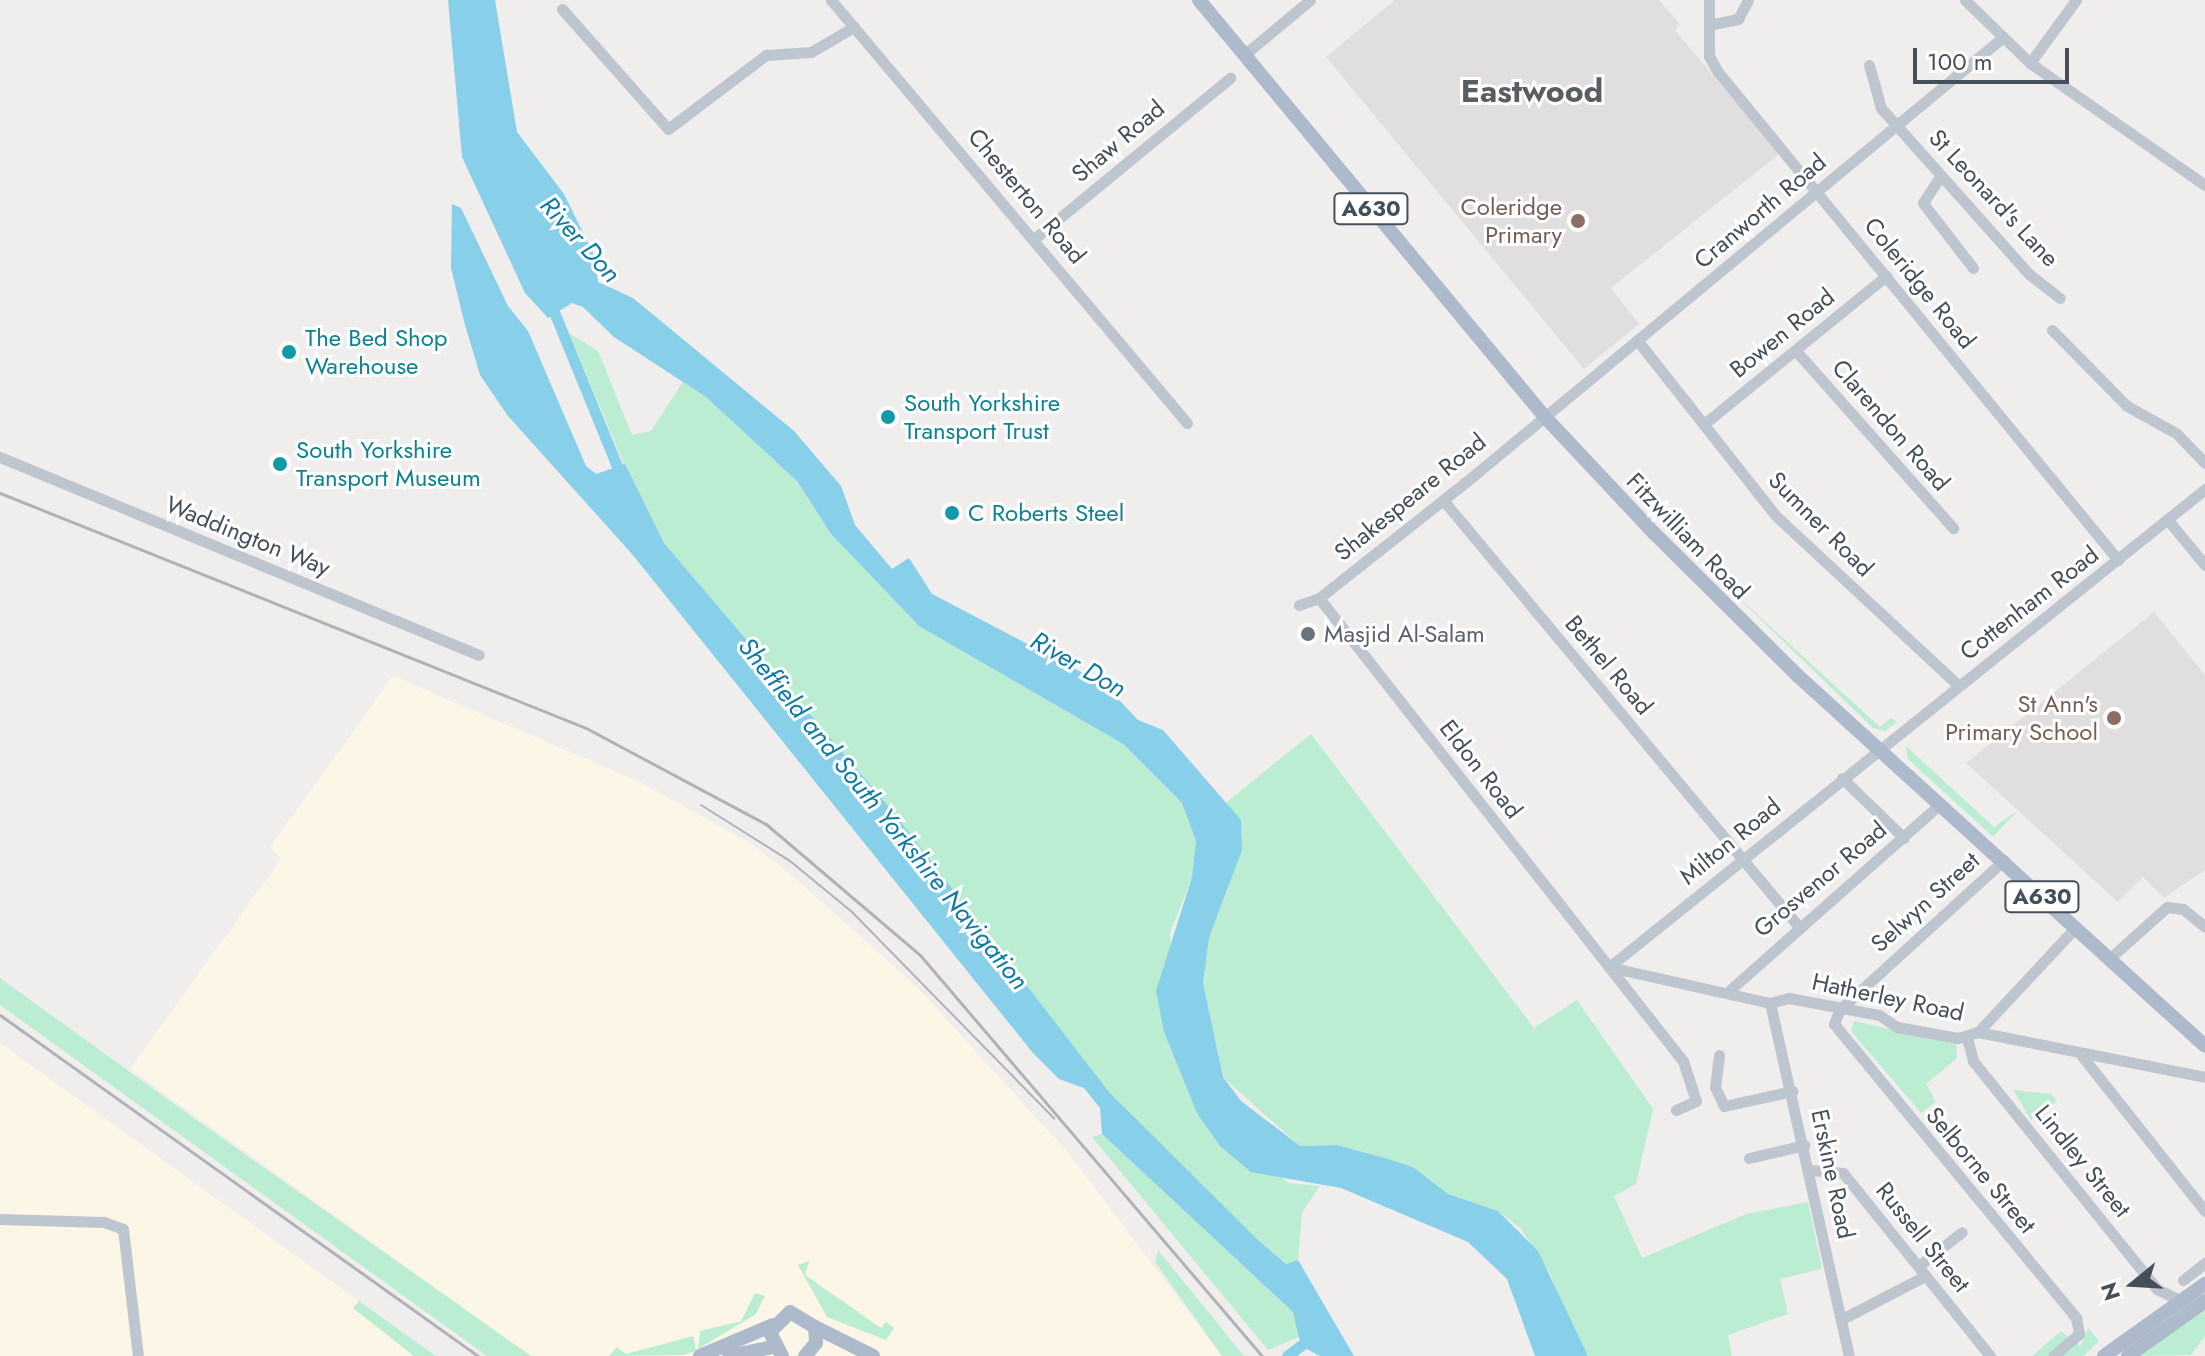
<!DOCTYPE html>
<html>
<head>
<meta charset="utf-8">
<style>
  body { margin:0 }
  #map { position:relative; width:2205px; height:1356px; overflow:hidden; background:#f0eded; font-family:Jost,sans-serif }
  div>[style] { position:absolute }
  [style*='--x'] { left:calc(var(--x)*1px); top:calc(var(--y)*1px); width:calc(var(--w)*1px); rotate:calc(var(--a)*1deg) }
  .commercial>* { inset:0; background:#fbf6e5 }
  .education>* { inset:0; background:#e1dedf }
  .green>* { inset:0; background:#bbedd2 }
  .water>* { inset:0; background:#88cfea }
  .canal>* { height:11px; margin:-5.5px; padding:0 5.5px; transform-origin:5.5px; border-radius:5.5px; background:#88cfea }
  .minor>* { height:11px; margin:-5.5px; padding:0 5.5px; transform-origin:5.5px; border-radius:5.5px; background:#bdc6cf }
  .major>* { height:14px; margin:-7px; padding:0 7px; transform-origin:7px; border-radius:7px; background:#acbacc }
  .tram>* { height:2px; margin:-1px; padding:0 1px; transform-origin:1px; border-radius:1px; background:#afb2b7 }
  .rail>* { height:3px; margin:-1.5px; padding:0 1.5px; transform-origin:1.5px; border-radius:1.5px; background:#afb2b7 }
  .dots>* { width:22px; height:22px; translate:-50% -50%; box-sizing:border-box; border:4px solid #fff; border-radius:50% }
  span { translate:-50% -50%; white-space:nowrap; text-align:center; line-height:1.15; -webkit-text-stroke:6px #fff; paint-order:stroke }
  .shield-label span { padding:2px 6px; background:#fff; border:2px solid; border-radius:6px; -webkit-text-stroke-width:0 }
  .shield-label { font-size:22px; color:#454f5a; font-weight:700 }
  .street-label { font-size:24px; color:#454f5a }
  .education-label { font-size:24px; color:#785e54 }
  .right { translate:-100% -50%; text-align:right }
  .culture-label { font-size:24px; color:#0d838f }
  .left { translate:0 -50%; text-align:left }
  .worship-label { font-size:24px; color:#5b616d }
  .water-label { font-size:26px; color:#0e7ba4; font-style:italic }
  .district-label { font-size:32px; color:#5a5d62; font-weight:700 }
  .north { position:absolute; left:2093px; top:1244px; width:80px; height:80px; -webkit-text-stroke:6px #fff; paint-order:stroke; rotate:252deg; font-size:22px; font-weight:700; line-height:32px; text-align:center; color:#454f5a }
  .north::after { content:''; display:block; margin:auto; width:28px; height:36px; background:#454f5a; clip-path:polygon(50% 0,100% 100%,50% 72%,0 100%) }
  .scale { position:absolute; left:1913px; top:48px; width:156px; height:36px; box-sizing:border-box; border:4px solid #454f5a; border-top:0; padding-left:10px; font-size:24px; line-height:28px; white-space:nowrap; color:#454f5a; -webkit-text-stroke:6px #fff; paint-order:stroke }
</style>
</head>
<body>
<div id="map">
  <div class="commercial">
    <i style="clip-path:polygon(393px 676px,640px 782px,752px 844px,796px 879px,917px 987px,1065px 1149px,1222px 1356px,531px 1356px,130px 1069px,281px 859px,270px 847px)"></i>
    <i style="clip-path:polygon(0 1043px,359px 1301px,354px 1309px,414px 1356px,0 1356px)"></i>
  </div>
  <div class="education">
    <i style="clip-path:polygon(1395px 0,1659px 0,1680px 24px,1675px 30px,1779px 154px,1611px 288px,1639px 324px,1584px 369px,1326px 57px)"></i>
    <i style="clip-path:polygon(2154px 612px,2205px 675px,2205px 870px,2164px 898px,2143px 877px,2118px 902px,1966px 763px)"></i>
  </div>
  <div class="green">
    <i style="clip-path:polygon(569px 333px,598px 351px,632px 435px,651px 431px,683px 382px,706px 397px,797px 481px,831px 534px,919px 626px,1123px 744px,1182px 803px,1196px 841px,1192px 877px,1170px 933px,1182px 1072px,1197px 1113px,1289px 1183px,1320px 1186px,1302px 1212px,1298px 1260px,1286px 1264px,1258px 1240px,1109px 1092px,890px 808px,664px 543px,647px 519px)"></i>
    <i style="clip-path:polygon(1726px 586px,1880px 727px,1891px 718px,1897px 722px,1885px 731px,1873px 728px)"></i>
    <i style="clip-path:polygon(1311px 734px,1534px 1028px,1577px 1000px,1653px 1109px,1636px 1184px,1614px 1196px,1642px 1258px,1746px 1214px,1808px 1202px,1822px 1269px,1780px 1279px,1788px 1314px,1728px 1335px,1732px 1356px,1588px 1356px,1564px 1319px,1551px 1275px,1521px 1229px,1498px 1211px,1448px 1194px,1413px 1167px,1385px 1158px,1337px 1145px,1300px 1146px,1223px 1077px,1203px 983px,1209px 938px,1230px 883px,1223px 805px)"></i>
    <i style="clip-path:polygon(1906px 746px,1994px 827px,2018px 810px,1993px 837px,1908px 759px)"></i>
    <i style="clip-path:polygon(0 978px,191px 1116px,531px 1356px,487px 1356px,0 1005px)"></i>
    <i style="clip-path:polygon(1854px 1021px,1956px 1044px,1957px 1058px,1926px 1084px,1936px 1102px,1921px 1113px,1851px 1031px)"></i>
    <i style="clip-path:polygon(2013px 1090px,2051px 1094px,2057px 1101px,2031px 1120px)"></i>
    <i style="clip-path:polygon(1102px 1134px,1293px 1312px,1301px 1336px,1268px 1350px,1092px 1137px)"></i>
    <i style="clip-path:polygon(1158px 1250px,1244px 1356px,1222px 1356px,1155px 1262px)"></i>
    <i style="clip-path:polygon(809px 1261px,805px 1275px,881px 1328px,886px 1322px,894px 1328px,886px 1340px,827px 1317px,798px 1265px)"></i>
    <i style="clip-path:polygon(755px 1293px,765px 1296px,756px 1314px,698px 1349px,700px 1331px,741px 1321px)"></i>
    <i style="clip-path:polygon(359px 1301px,436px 1356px,414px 1356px,353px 1308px)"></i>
    <i style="clip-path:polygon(2205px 1309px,2205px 1336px,2191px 1355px,2139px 1356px)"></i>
    <i style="clip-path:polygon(2088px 1328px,2099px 1341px,2083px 1356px,2032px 1356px,2061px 1331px,2080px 1346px)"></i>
    <i style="clip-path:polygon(693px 1336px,696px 1351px,683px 1355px,609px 1356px,617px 1347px,626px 1354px)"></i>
  </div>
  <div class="water">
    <i style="clip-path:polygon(448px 0,495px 0,517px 132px,564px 194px,595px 257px,598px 282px,633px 298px,794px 431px,841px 486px,855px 525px,892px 569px,909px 558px,932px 594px,1104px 684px,1138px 720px,1163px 730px,1241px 820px,1242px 850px,1209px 938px,1203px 983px,1223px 1077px,1241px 1101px,1300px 1146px,1337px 1145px,1385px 1158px,1413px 1167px,1448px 1194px,1498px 1211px,1538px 1251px,1588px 1356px,1535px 1356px,1507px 1279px,1468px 1242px,1341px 1188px,1251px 1172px,1220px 1146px,1197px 1113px,1164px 1032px,1156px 991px,1192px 877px,1196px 841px,1182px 803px,1123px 744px,919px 626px,831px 534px,797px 481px,706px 397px,614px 337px,583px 307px,572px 303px,548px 318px,525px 293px,462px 157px)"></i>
    <i style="clip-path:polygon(452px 204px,461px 208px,508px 306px,528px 331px,586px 466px,596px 474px,625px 464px,664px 543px,890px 808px,1109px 1092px,1258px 1240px,1286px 1264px,1298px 1260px,1354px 1356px,1320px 1356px,1301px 1346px,1293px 1312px,1102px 1134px,1100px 1108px,1084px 1088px,1059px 1079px,1033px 1053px,632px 554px,508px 416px,480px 375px,465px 325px,451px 268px)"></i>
  </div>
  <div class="canal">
    <i style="--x:550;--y:302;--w:190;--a:67.8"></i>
    <i style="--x:1287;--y:1356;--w:31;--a:-37"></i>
  </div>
  <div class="minor">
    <i style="--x:831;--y:0;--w:553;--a:49.92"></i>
    <i style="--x:1709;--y:0;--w:56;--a:90"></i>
    <i style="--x:1709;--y:56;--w:18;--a:61"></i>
    <i style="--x:1718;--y:72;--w:631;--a:50.66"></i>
    <i style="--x:1965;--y:0;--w:91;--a:44.1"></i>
    <i style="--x:2030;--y:63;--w:213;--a:34.9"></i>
    <i style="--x:562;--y:9;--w:160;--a:48.5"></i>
    <i style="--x:668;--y:129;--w:123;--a:-37.1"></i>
    <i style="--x:766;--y:55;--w:45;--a:-3.8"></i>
    <i style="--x:811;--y:52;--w:50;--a:-30.2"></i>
    <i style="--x:1709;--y:25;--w:30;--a:-12"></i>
    <i style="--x:1738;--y:19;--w:21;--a:-62"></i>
    <i style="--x:1244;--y:55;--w:86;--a:-39.8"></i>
    <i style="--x:2030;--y:63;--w:78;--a:-53.9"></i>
    <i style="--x:1869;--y:65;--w:45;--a:74.4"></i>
    <i style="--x:1881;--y:108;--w:222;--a:48.3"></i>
    <i style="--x:2029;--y:274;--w:39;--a:38"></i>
    <i style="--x:1941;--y:175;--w:33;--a:123"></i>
    <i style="--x:1923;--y:203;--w:82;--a:52.4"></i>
    <i style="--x:1034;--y:239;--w:254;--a:-39.4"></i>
    <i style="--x:2052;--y:330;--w:107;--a:45.4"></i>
    <i style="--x:2127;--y:406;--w:56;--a:28.9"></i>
    <i style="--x:2176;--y:433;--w:42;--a:46"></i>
    <i style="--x:1637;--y:340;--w:223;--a:51.7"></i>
    <i style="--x:1775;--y:515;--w:251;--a:42.9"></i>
    <i style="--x:1796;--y:351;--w:237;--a:48.4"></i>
    <i style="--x:1704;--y:424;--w:235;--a:-39.1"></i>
    <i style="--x:0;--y:457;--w:518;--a:22.46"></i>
    <i style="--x:1443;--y:500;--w:556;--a:50.18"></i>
    <i style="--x:2167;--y:519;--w:60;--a:50.4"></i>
    <i style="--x:1319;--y:598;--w:589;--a:51.83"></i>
    <i style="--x:1683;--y:1061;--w:42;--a:72"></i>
    <i style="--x:1696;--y:1101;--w:22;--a:156"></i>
    <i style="--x:1299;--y:605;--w:21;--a:-19"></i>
    <i style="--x:1319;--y:598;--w:187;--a:-38.3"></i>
    <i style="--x:1466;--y:482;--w:696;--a:-39.64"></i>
    <i style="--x:1842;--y:778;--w:86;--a:44.1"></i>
    <i style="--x:2004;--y:860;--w:222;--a:137.7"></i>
    <i style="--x:1840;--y:1009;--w:16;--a:112"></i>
    <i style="--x:1834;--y:1024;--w:381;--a:50.5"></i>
    <i style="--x:2076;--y:1318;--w:16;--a:79"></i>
    <i style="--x:2079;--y:1334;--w:34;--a:140"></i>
    <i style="--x:2109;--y:959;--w:78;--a:-41.9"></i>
    <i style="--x:2167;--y:907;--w:16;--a:7"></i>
    <i style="--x:2183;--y:909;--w:28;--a:39"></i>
    <i style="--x:1609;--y:967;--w:764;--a:-38.73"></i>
    <i style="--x:1609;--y:967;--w:165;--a:12.6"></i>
    <i style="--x:1770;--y:1003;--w:20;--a:-15"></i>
    <i style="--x:1789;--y:998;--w:92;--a:10.7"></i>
    <i style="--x:1879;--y:1015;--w:22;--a:34"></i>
    <i style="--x:1897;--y:1027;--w:62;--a:10.2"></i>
    <i style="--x:1958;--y:1038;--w:21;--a:-17"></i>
    <i style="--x:1978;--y:1032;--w:231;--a:11.2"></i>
    <i style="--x:1731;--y:989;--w:279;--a:-41.5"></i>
    <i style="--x:1770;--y:1003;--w:362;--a:77.4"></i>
    <i style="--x:1978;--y:1032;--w:142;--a:-47"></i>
    <i style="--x:1967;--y:1038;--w:24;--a:75"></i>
    <i style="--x:1973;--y:1061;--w:293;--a:51.1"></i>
    <i style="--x:2157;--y:1289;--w:25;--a:26"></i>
    <i style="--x:1719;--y:1055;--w:32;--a:97"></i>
    <i style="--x:1715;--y:1087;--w:21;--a:65"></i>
    <i style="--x:1724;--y:1106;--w:70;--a:-12.4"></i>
    <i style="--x:2082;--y:1056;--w:198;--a:51.6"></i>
    <i style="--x:1749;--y:1158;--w:57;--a:-13.1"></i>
    <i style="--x:1810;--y:1170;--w:33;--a:5"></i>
    <i style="--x:1843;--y:1173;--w:235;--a:51.2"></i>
    <i style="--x:0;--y:1219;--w:104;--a:1.7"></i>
    <i style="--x:104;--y:1222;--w:20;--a:20"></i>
    <i style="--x:123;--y:1229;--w:128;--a:83.3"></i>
    <i style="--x:1920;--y:1265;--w:53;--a:-38.2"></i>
    <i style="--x:2183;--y:1280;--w:28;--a:-38"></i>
    <i style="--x:1842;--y:1319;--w:91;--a:-27.4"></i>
  </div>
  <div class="major">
    <i style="--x:1199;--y:0;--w:540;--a:50.33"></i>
    <i style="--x:1544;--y:416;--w:161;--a:46.8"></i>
    <i style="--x:1654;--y:533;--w:202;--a:44.8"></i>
    <i style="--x:1797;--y:675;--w:551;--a:42.28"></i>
    <i style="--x:815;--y:1327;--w:65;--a:26.6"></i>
    <i style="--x:700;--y:1356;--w:79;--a:-23"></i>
    <i style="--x:729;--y:1356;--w:45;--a:-11.6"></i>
    <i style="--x:782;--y:1356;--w:27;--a:-117"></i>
    <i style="--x:770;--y:1332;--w:28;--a:-45"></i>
    <i style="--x:790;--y:1312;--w:29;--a:31"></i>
    <i style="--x:815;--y:1327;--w:16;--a:86"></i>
    <i style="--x:816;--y:1343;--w:17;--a:130"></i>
    <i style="--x:2104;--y:1356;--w:124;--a:-35.5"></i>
    <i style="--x:2128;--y:1356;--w:95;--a:-35.5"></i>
  </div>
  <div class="tram">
    <i style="--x:701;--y:805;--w:105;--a:32.2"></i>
    <i style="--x:790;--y:861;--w:80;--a:39.4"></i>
    <i style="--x:852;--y:912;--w:289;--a:45.6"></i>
  </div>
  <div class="rail">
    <i style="--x:0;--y:493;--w:631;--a:21.85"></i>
    <i style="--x:586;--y:728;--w:204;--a:28.1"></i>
    <i style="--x:766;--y:824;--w:202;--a:40.4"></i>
    <i style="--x:920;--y:955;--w:527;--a:49.54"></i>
    <i style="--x:0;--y:1015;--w:587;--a:35.5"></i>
  </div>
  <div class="dots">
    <i style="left:1578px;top:221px;background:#8d6e63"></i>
    <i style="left:289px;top:352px;background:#0f9aa8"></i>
    <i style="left:888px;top:417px;background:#0f9aa8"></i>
    <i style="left:280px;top:464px;background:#0f9aa8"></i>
    <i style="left:952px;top:513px;background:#0f9aa8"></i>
    <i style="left:1308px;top:634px;background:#6b7280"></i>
    <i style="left:2114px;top:718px;background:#8d6e63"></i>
  </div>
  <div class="shield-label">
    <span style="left:1371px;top:209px">A630</span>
    <span style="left:2042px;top:897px">A630</span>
  </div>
  <div class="street-label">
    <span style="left:1118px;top:141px;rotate:-40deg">Shaw Road</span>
    <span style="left:1027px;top:196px;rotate:50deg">Chesterton Road</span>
    <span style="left:1994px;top:198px;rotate:47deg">St Leonard's Lane</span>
    <span style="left:1760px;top:211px;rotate:-40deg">Cranworth Road</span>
    <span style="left:1920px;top:283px;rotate:51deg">Coleridge Road</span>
    <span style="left:1782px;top:333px;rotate:-39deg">Bowen Road</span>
    <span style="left:1891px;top:425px;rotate:49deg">Clarendon Road</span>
    <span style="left:1410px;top:497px;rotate:-39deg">Shakespeare Road</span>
    <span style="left:1821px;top:524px;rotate:45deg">Sumner Road</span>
    <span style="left:248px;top:536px;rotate:22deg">Waddington Way</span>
    <span style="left:1688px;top:536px;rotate:46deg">Fitzwilliam Road</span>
    <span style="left:2029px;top:603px;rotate:-38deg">Cottenham Road</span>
    <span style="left:1609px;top:665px;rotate:50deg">Bethel Road</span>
    <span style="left:1481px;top:769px;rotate:52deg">Eldon Road</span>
    <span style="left:1730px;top:841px;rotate:-39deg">Milton Road</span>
    <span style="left:1820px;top:879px;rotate:-40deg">Grosvenor Road</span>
    <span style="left:1925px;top:902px;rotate:-42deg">Selwyn Street</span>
    <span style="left:1888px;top:997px;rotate:12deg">Hatherley Road</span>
    <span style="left:2083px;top:1161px;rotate:51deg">Lindley Street</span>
    <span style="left:1981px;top:1170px;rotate:50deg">Selborne Street</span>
    <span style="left:1833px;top:1174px;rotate:78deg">Erskine Road</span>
    <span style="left:1923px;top:1237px;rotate:51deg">Russell Street</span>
  </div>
  <div class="education-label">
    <span class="right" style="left:1562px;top:221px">Coleridge<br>Primary</span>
    <span class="right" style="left:2098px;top:718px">St Ann's<br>Primary School</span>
  </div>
  <div class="culture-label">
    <span class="left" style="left:305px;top:352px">The Bed Shop<br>Warehouse</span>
    <span class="left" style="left:904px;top:417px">South Yorkshire<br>Transport Trust</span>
    <span class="left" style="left:296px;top:464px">South Yorkshire<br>Transport Museum</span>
    <span class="left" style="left:968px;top:513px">C Roberts Steel</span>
  </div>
  <div class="worship-label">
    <span class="left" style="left:1324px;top:634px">Masjid Al-Salam</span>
  </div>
  <div class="water-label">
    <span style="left:580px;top:240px;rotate:48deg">River Don</span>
    <span style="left:1078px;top:665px;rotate:30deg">River Don</span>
    <span style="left:883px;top:814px;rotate:51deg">Sheffield and South Yorkshire Navigation</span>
  </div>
  <div class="district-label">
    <span style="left:1532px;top:91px">Eastwood</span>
  </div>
  <div class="north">N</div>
  <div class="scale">100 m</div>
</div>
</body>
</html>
